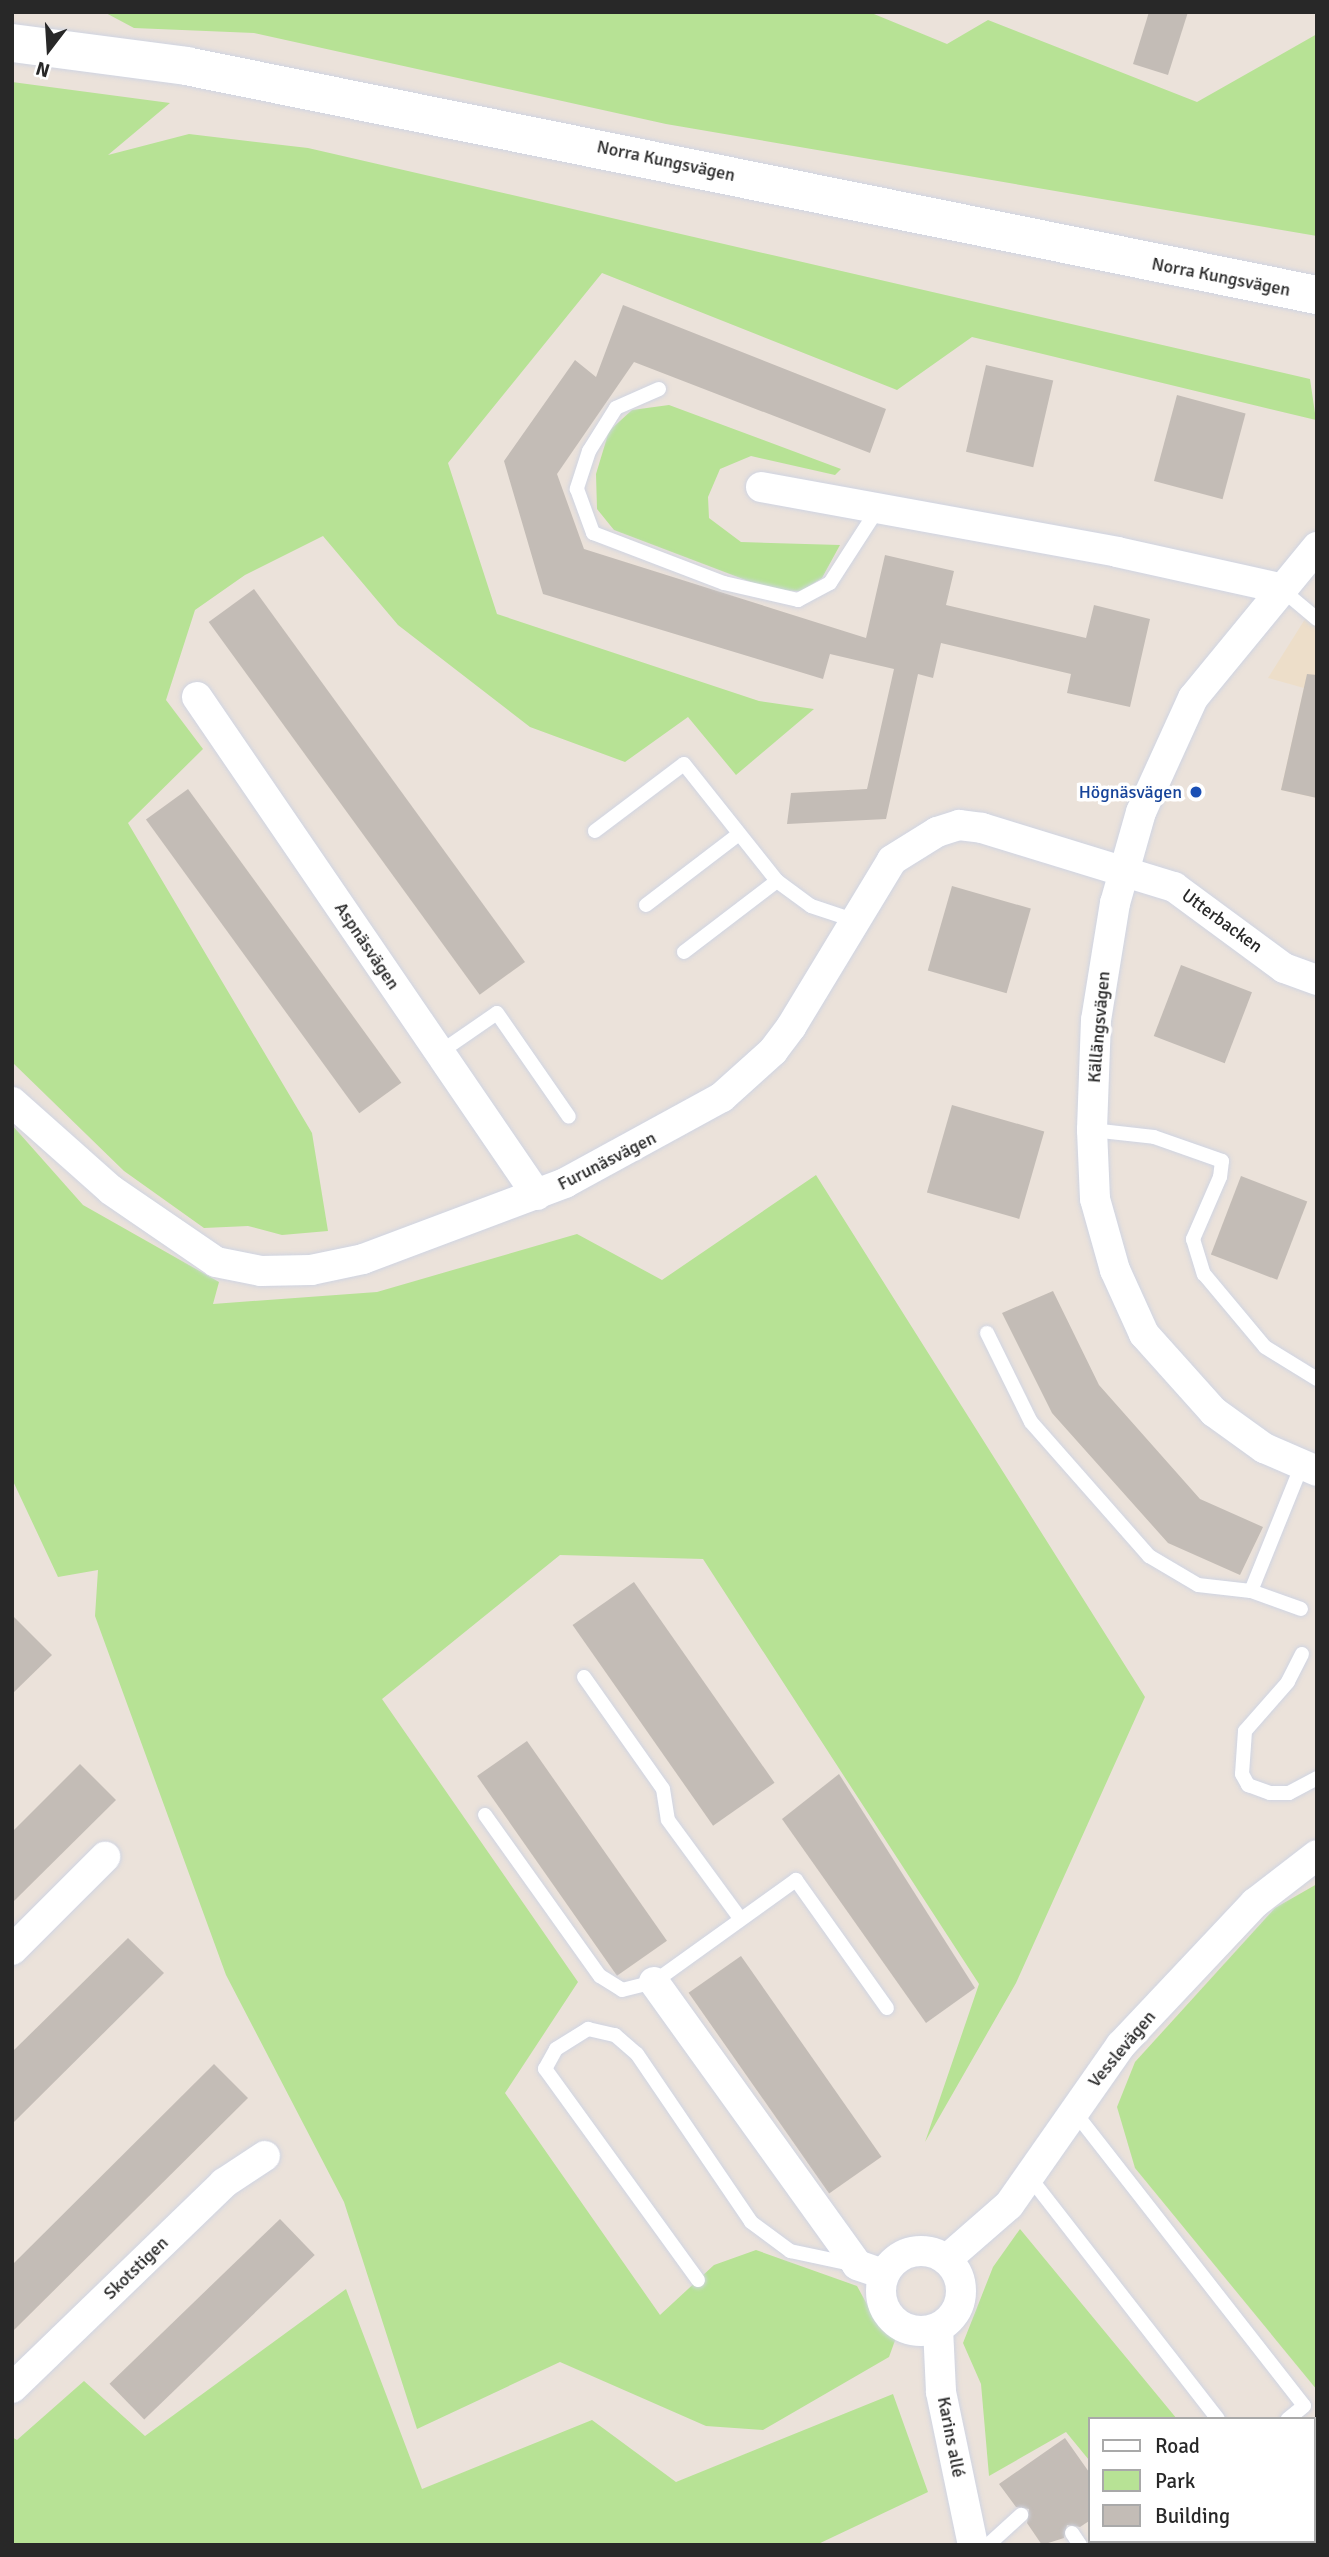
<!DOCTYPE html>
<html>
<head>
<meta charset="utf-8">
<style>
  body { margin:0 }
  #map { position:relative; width:1329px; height:2557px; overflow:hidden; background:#ebe2da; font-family:Signika,sans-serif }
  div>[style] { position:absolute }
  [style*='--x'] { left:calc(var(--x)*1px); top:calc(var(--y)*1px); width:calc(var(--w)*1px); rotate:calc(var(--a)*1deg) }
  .education>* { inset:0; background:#eddec9 }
  .green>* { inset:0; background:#b7e295 }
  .building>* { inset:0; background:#c3bcb6; transform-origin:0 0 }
  .roads { filter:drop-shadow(0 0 2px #cfd4e2) drop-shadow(0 0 2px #cfd4e2) }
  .service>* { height:14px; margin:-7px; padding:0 7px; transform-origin:7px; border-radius:7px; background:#fff }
  .minor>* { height:30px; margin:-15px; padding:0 15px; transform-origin:15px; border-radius:15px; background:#fff }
  .minor>.ring { margin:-15px; padding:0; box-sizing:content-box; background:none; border:30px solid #fff; border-radius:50% }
  .secondary>* { height:38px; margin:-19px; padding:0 19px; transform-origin:19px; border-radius:19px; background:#fff }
  .dots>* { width:19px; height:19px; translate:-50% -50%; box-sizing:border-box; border:4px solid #fff; border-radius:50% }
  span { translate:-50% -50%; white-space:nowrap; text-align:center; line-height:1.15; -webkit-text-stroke:7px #fff; paint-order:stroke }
  .street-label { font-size:18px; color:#282828 }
  .transit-label { font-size:18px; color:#164399 }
  .right { translate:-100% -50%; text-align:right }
  .frame { position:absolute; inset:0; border:14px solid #282828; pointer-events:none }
  .legend { position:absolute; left:1088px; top:2417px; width:228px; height:126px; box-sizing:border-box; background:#fff; border:2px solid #a9a9a9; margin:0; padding:9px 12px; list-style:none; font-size:21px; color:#282828 }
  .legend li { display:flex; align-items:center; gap:14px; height:35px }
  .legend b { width:35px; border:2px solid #a9a9a9 }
  .north { position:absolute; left:14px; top:14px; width:70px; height:70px; -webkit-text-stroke:5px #fff; paint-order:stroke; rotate:197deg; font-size:19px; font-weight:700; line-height:28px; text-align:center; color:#282828 }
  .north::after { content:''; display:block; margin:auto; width:24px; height:32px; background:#282828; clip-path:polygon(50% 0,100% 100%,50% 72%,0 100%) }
</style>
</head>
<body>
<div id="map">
  <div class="education">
    <i style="clip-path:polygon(1317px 600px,1317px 798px,1281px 790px,1304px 688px,1268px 678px)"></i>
  </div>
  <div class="green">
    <i style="clip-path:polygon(104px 12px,869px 12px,947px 44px,988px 20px,1197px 102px,1317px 34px,1317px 236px,666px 124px,254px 33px,134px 28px)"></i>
    <i style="clip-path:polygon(12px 82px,170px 103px,108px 155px,189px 134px,308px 148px,1310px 379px,1316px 420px,972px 337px,897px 390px,602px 273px,448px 463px,497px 614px,759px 701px,814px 709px,736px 775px,688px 717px,625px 762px,530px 727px,398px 625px,323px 536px,245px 575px,195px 610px,166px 700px,203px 749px,128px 823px,312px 1133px,328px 1231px,282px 1235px,248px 1226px,204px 1228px,124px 1171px,12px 1062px)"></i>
    <i style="clip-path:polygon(669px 405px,841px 469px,835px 475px,751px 456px,720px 469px,708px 497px,709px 518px,741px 542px,840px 545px,822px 578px,801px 591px,772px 590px,614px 530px,597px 509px,596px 474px,609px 431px,632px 410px)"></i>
    <i style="clip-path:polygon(12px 1125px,83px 1205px,219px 1282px,213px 1304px,377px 1292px,577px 1234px,662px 1280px,816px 1175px,1145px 1697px,1016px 1983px,925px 2142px,979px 1984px,703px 1559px,560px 1555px,382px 1699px,578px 1982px,505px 2093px,660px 2315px,714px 2265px,756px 2250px,857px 2286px,875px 2319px,897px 2335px,889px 2357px,763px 2430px,706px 2426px,560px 2362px,417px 2429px,344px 2202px,226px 1975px,95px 1616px,98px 1570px,58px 1577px,12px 1479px)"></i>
    <i style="clip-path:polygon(1317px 1884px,1317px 2390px,1135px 2168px,1117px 2107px,1135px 2062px,1275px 1908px)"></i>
    <i style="clip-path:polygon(1020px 2229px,1177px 2419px,1089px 2419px,1089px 2460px,1066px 2432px,989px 2476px,981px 2384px,963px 2343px,993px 2267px)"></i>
    <i style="clip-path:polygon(346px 2289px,422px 2489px,592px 2420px,676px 2482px,893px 2394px,928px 2492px,816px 2545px,12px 2545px,12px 2437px,17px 2440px,84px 2381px,145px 2436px)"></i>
  </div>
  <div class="building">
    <i style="clip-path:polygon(1149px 12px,1188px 12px,1168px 75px,1133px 64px)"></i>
    <i style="clip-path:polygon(623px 305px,886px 409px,870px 453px,634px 362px,557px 474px,584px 549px,866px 638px,885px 555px,954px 571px,946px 605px,1086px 638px,1094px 605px,1150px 619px,1130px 707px,1067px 693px,1071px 674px,941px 643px,933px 678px,918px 674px,886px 819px,787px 824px,791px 793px,867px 789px,894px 669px,830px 654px,823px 679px,543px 594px,504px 461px,575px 360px,596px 377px)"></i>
    <i style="left:986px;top:365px;width:69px;height:89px;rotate:13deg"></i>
    <i style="left:1177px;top:395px;width:71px;height:89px;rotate:15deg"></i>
    <i style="left:254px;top:589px;width:461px;height:56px;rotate:54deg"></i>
    <i style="clip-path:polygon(1307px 674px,1317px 675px,1317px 798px,1281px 790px)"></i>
    <i style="left:188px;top:789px;width:363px;height:52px;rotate:54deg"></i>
    <i style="left:952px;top:886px;width:82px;height:88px;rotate:16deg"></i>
    <i style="left:1181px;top:965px;width:76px;height:76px;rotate:21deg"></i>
    <i style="left:952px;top:1105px;width:96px;height:91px;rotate:16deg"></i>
    <i style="left:1241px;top:1176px;width:71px;height:84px;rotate:21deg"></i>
    <i style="clip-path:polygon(1053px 1291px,1099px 1385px,1200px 1499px,1263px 1527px,1240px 1575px,1168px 1543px,1052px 1413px,1002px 1313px)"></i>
    <i style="left:634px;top:1582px;width:245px;height:75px;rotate:55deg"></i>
    <i style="clip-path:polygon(12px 1615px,52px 1655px,12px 1694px)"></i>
    <i style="left:527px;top:1741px;width:244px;height:61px;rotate:55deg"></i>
    <i style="clip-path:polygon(80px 1764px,116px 1800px,12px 1903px,12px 1832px)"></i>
    <i style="clip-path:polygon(839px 1774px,975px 1988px,926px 2023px,782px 1819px)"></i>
    <i style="clip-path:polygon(128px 1938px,164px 1973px,12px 2124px,12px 2052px)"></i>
    <i style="left:741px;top:1956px;width:245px;height:64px;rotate:55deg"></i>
    <i style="clip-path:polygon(214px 2064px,248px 2098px,12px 2332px,12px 2265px)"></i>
    <i style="left:280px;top:2219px;width:50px;height:237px;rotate:46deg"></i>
    <i style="clip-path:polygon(1065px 2438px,1089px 2472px,1089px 2521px,1080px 2527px,1067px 2525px,1064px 2538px,1042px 2545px,1027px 2523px,1029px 2509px,1016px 2507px,999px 2484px)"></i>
  </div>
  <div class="roads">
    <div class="service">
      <i style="--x:659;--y:389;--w:47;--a:156.2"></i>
      <i style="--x:616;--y:408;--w:51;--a:122.1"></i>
      <i style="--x:589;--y:451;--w:40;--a:108"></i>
      <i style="--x:577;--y:489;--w:47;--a:70"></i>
      <i style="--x:593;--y:533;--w:140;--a:20.9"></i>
      <i style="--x:724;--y:583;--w:76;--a:12.9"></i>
      <i style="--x:798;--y:600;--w:36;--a:-28"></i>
      <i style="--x:830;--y:583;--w:90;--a:-57.2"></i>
      <i style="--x:1280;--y:588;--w:48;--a:40"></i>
      <i style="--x:595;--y:831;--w:111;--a:-37"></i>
      <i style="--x:684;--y:764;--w:149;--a:51.5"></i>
      <i style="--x:777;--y:881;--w:42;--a:36.3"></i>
      <i style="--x:811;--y:906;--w:44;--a:18.4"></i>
      <i style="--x:646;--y:905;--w:117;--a:-37.4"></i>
      <i style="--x:684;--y:952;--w:117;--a:-37.4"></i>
      <i style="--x:439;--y:1053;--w:70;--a:-34.6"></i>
      <i style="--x:497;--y:1013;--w:126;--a:55.3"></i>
      <i style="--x:1092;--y:1130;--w:62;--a:6.4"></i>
      <i style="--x:1154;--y:1137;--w:72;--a:19.4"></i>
      <i style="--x:1222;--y:1161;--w:16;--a:97"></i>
      <i style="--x:1220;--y:1177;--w:68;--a:113.5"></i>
      <i style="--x:1193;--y:1239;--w:37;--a:73"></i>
      <i style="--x:1204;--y:1274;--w:95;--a:50.1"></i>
      <i style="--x:1265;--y:1347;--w:61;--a:31.6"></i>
      <i style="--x:987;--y:1333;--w:99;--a:63.7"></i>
      <i style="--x:1031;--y:1422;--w:179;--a:48.6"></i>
      <i style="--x:1149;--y:1556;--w:57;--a:30.6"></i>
      <i style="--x:1198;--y:1585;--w:53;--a:6.5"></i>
      <i style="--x:1251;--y:1591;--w:136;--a:-68"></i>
      <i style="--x:1251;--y:1591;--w:53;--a:19.8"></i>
      <i style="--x:1302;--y:1654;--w:31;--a:117"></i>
      <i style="--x:1288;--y:1682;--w:65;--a:131.3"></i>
      <i style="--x:1245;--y:1731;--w:43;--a:94"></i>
      <i style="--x:1242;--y:1774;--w:13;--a:61"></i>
      <i style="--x:1248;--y:1785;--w:23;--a:20"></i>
      <i style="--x:1270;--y:1793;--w:19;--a:0"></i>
      <i style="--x:1289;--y:1793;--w:32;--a:-28"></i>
      <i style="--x:584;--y:1677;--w:137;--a:54.8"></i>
      <i style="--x:663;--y:1789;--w:31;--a:81"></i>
      <i style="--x:668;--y:1820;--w:120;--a:53.8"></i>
      <i style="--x:485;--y:1815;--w:198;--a:54.5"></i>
      <i style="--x:600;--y:1976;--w:26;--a:32"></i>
      <i style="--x:622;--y:1990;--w:33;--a:-14"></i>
      <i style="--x:654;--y:1982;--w:175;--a:-35.7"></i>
      <i style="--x:796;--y:1880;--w:157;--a:54.6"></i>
      <i style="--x:1073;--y:2110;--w:375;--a:52"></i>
      <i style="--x:1304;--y:2406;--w:21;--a:141"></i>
      <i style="--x:1028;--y:2175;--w:309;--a:52.1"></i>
      <i style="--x:698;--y:2280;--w:261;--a:-125.9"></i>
      <i style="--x:545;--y:2069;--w:23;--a:-61"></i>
      <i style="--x:556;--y:2049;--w:38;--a:-32"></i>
      <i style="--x:588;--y:2029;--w:28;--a:13"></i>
      <i style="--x:615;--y:2035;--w:29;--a:41"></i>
      <i style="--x:637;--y:2054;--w:203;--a:55.8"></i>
      <i style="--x:751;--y:2222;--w:49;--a:36.6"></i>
      <i style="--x:790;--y:2251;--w:67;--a:12"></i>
      <i style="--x:1072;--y:2533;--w:14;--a:56"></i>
      <i style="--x:988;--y:2545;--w:45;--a:-42.3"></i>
    </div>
    <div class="minor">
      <i style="--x:761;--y:487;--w:362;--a:10.3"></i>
      <i style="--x:1117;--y:552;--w:167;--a:12.5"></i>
      <i style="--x:1317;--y:547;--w:195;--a:129.4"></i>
      <i style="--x:1193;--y:698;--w:125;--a:114.5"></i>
      <i style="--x:1141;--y:812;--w:95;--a:105.9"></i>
      <i style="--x:1115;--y:903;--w:119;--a:99.2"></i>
      <i style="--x:1096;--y:1020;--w:110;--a:92.1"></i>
      <i style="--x:1092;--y:1130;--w:69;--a:87.5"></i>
      <i style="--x:1095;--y:1199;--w:74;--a:74.3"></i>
      <i style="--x:1115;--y:1270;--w:70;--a:65.6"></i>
      <i style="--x:1144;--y:1334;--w:105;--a:48.1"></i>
      <i style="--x:1214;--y:1412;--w:62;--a:35.8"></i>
      <i style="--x:1264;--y:1448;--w:58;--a:23.5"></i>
      <i style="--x:197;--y:697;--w:603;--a:55.68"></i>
      <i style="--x:12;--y:1102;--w:132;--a:41.6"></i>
      <i style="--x:111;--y:1190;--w:127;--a:34.4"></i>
      <i style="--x:216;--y:1262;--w:46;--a:11.3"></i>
      <i style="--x:261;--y:1271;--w:50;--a:-1.1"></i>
      <i style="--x:311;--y:1270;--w:53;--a:-11.9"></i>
      <i style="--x:363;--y:1259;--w:216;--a:-20.6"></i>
      <i style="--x:565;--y:1183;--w:179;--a:-28.7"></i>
      <i style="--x:722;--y:1097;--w:69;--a:-42"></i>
      <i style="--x:773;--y:1051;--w:30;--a:-53"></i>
      <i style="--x:791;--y:1027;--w:195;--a:-58.8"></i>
      <i style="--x:892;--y:860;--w:53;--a:-31.9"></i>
      <i style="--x:937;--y:832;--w:23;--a:-18"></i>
      <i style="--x:959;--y:825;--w:23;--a:7"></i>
      <i style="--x:982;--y:828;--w:201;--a:17.1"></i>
      <i style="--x:1174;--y:887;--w:137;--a:36.4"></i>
      <i style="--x:1284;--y:968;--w:35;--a:20"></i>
      <i style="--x:12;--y:1950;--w:132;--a:-45"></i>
      <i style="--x:654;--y:1982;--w:348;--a:54.3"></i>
      <i style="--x:857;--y:2265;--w:28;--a:19"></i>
      <i class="ring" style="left:881px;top:2251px;width:50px;height:50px"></i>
      <i style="--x:947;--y:2259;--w:82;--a:-41.1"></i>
      <i style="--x:1009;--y:2205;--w:195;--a:-55"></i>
      <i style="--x:1121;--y:2045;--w:195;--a:-46.7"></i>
      <i style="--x:1255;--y:1903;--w:78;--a:-37.7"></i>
      <i style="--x:938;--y:2328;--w:64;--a:87.3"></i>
      <i style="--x:941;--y:2392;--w:156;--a:78.2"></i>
      <i style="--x:12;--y:2388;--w:295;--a:-44"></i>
      <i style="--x:224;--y:2183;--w:49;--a:-33.4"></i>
    </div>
    <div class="secondary">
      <i style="--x:12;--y:43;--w:176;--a:7.5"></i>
      <i style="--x:186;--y:66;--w:1154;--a:11.45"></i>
    </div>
  </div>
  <div class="dots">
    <i style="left:1196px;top:792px;background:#1a4fb4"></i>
  </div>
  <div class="street-label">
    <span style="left:666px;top:161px;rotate:12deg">Norra Kungsvägen</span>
    <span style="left:1221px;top:277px;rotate:11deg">Norra Kungsvägen</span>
    <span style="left:1222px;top:921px;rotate:36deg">Utterbacken</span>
    <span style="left:367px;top:946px;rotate:56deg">Aspnäsvägen</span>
    <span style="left:1099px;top:1027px;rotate:-85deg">Källängsvägen</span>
    <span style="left:607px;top:1161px;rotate:-27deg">Furunäsvägen</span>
    <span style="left:1122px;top:2049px;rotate:-50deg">Vesslevägen</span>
    <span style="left:136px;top:2268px;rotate:-44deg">Skotstigen</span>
    <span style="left:951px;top:2437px;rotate:79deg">Karins allé</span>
  </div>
  <div class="transit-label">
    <span class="right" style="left:1182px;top:792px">Högnäsvägen</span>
  </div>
  <div class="frame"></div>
  <ul class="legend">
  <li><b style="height:9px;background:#fff"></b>Road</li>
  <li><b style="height:19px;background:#b7e295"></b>Park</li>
  <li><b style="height:19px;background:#c3bcb6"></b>Building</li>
  </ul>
  <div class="north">N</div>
</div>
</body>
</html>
